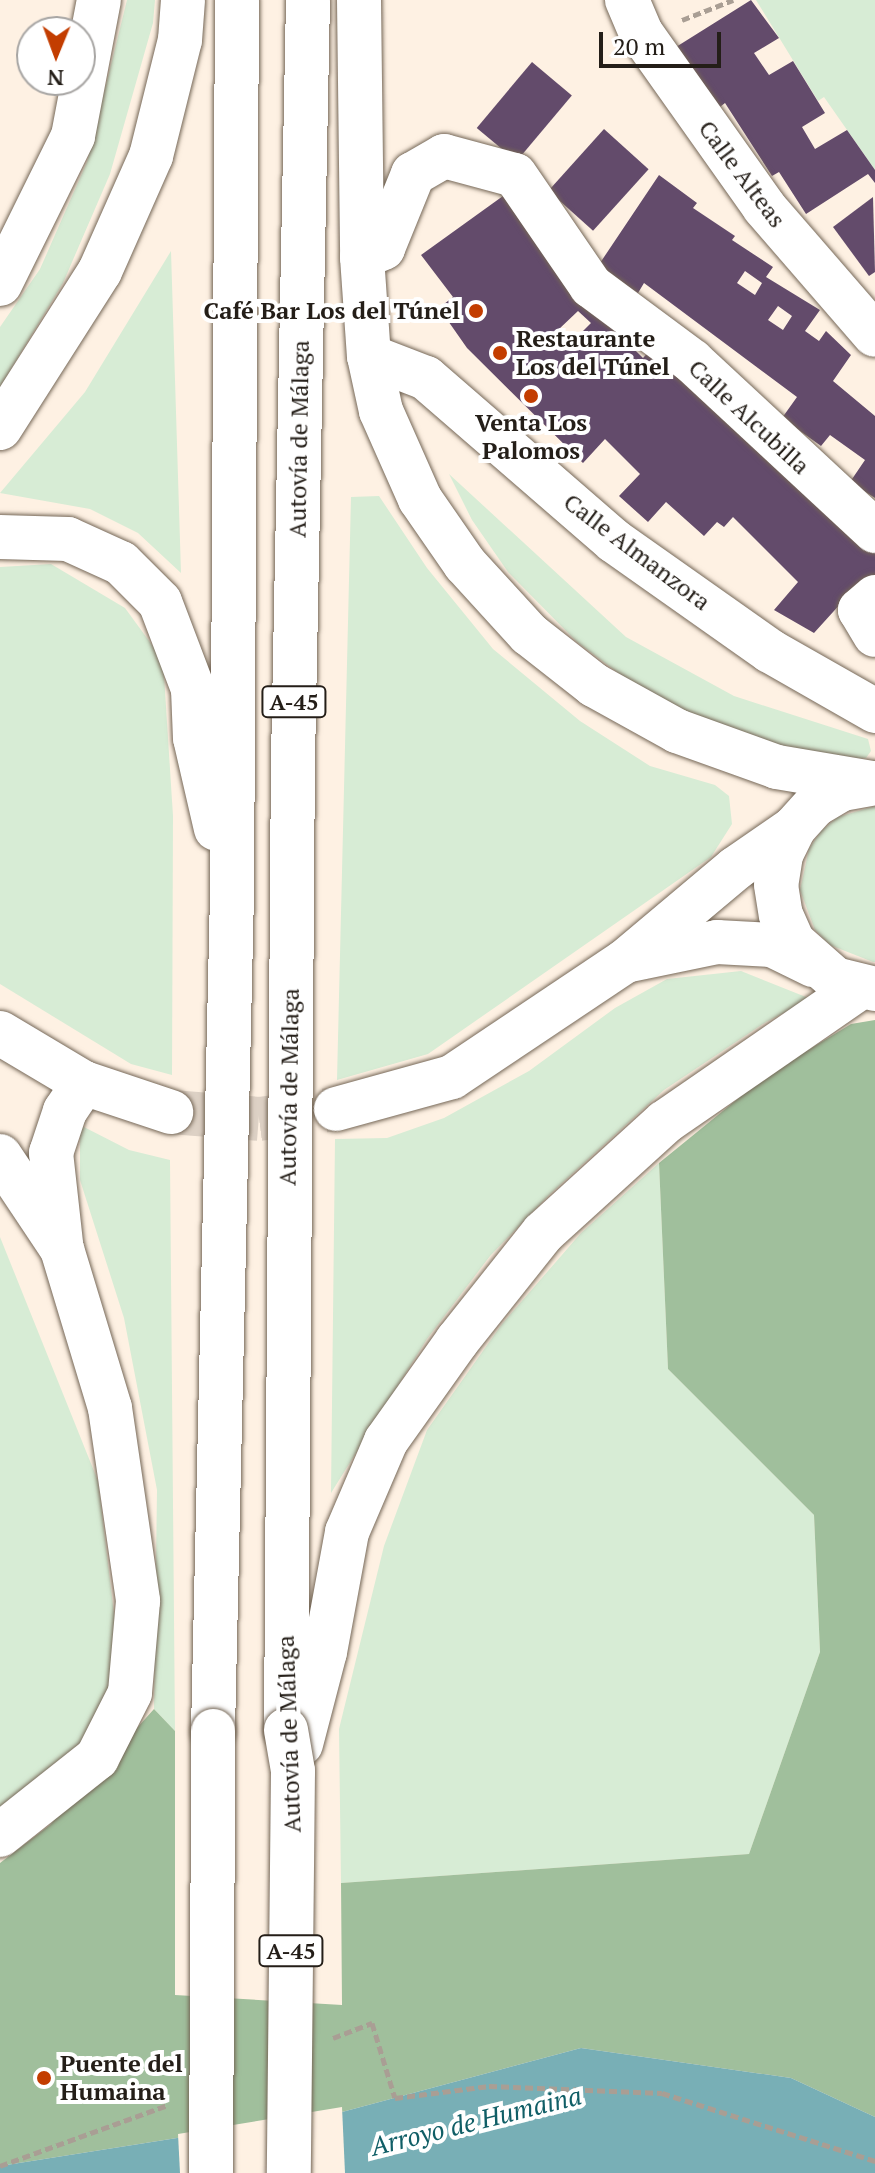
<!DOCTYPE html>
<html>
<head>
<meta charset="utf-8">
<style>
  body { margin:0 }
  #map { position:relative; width:875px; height:2173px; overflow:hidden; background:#fef1e3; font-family:"PT Serif",serif }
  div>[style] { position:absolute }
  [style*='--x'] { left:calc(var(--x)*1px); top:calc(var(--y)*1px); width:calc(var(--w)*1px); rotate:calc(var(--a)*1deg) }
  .green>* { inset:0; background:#d7ecd5 }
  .forest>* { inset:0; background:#a0bf9c }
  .water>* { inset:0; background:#78afb6 }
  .pier>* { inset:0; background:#fef1e3 }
  .building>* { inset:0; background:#634b6b; transform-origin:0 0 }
  .tertiary-tunnel>* { height:44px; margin-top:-22px; transform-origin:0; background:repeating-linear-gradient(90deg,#ddd1c5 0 44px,transparent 0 66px) }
  .path>* { height:5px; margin-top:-2.5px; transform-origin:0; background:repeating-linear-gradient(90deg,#a99e94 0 8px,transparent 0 12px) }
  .roads { filter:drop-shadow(0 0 2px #756757) drop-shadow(0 0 2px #756757) }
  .minor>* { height:44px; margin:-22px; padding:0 22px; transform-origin:22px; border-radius:22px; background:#fff }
  .tertiary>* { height:44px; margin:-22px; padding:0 22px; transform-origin:22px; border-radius:22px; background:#fff }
  .motorway>* { height:44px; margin:-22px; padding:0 22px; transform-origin:22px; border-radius:22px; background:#fff }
  .bridges { filter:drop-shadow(0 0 2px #756757) drop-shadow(0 0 2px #756757) }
  .motorway-bridge>* { height:44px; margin:-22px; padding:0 22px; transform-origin:22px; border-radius:22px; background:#fff }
  .dots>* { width:22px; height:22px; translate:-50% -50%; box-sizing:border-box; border:4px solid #fff; border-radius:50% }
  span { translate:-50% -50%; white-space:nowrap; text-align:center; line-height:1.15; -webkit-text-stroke:8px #fff; paint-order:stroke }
  .shield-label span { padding:2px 6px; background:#fff; border:2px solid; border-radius:6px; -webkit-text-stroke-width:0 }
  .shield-label { font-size:22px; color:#241e18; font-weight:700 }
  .street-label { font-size:24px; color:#241e18 }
  .poi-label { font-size:24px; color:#241e18; font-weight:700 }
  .right { translate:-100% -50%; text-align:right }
  .left { translate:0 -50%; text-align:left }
  .water-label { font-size:26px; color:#105e66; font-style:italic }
  .north { position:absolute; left:16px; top:16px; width:80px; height:80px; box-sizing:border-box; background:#fff; border:2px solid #a7a5a3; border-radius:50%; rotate:181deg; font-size:22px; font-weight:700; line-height:32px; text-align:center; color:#241e18 }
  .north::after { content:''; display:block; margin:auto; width:28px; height:36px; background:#c33d00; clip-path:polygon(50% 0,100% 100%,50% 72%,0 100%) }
  .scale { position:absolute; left:599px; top:32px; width:122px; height:36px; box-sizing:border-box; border:4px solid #241e18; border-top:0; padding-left:10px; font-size:24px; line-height:28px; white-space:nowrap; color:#241e18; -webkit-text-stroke:6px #fff; paint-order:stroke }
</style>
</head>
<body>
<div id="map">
  <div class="green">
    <i style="clip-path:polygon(127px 0,155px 0,153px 23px,110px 174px,63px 283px,0 387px,0 327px,40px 269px,87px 162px)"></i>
    <i style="clip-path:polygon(756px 0,875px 0,875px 170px,824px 97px,818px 101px)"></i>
    <i style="clip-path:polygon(171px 251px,181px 573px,138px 533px,90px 509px,0 493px,85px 392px)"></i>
    <i style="clip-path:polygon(449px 474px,626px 637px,734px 696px,868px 739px,871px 751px,866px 758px,825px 761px,715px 726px,641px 690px,577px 642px,508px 572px,472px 520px)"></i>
    <i style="clip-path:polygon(379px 496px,427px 568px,493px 649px,580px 721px,650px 766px,715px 785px,729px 796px,732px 824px,711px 857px,428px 1054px,337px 1080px,351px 497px)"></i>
    <i style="clip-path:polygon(51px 564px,125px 608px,163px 660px,173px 816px,172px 1075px,131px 1064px,0 984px,0 567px)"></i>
    <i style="clip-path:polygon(875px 806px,875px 962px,873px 962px,830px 945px,815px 930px,800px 890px,809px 849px,821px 831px,838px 817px)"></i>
    <i style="clip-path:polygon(741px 971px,811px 999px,766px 1022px,664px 1090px,549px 1195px,490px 1256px,427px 1339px,331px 1493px,335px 1139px,387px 1138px,444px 1118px,529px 1071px,615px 1008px,667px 979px)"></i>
    <i style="clip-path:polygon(80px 1125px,129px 1150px,170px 1160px,175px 1731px,154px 1709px,157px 1490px,124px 1318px,80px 1180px)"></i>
    <i style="clip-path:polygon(659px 1163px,668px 1369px,814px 1515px,820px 1652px,749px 1854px,341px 1883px,339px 1729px,384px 1546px,427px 1430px,502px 1324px,581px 1233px)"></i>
    <i style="clip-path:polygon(0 1237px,98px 1481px,120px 1663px,84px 1754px,0 1812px)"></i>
  </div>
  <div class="forest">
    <i style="clip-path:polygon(875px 1020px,875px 2117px,791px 2078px,581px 2048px,342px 2112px,0 2166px,0 1863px,50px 1825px,154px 1709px,175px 1731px,175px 1995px,342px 2005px,341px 1883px,749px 1854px,820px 1652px,814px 1515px,668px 1369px,659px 1163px,767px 1075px,851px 1024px)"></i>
  </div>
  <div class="water">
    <i style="clip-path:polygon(581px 2048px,791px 2078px,875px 2117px,875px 2173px,0 2173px,0 2166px,342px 2112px)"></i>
  </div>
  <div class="pier">
    <i style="clip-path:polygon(342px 2107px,345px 2173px,180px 2173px,178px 2134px)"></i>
  </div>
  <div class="building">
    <i style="clip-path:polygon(751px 0,779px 38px,754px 53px,769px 75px,793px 61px,825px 113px,802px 127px,815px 149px,847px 130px,875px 170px,875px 183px,868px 174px,806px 214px,779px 172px,772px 176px,725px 103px,716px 110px,676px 47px)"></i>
    <i style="left:532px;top:62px;width:52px;height:86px;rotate:40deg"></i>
    <i style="left:604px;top:129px;width:60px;height:83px;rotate:42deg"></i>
    <i style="clip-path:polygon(evenodd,659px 175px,697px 203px,693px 208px,735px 236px,732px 240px,773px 267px,766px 277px,820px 310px,805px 331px,819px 341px,826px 331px,851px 355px,833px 381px,875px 416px,875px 498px,850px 482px,865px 460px,830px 435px,821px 446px,782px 418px,797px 397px,644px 283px,638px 293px,598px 266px,659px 175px,745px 271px,762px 283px,755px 295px,737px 283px,745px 271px,659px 175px,778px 306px,792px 316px,783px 330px,768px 320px,778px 306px)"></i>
    <i style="clip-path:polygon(evenodd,503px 196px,587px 302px,643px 358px,652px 348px,875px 551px,875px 576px,867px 585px,862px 580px,814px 633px,774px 610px,798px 582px,733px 517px,724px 527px,717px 522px,704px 536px,666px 502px,648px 522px,619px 496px,640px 474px,605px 439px,583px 463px,467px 348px,439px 308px,453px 297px,421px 255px,503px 196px,578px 311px,591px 323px,571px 343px,558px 330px,578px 311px)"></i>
    <i style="clip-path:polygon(873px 197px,875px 272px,869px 276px,833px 227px)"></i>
  </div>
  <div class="tertiary-tunnel">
    <i style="--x:171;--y:1112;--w:88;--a:4.5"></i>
    <i style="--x:259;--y:1119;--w:78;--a:-7.4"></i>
  </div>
  <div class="path">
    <i style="--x:682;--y:20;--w:55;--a:-21.4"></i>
    <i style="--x:333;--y:2038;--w:42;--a:-21"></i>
    <i style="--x:372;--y:2023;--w:78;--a:73"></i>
    <i style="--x:395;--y:2098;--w:95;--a:-7.3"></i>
    <i style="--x:489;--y:2086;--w:173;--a:2.3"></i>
    <i style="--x:662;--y:2093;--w:224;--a:17.7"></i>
    <i style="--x:0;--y:2166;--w:179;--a:-20"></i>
  </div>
  <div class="roads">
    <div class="minor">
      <i style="--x:627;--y:0;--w:36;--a:67"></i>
      <i style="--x:641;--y:33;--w:213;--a:54.7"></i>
      <i style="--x:764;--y:207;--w:169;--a:49.1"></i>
      <i style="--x:362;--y:257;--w:23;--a:-23"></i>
      <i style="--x:383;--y:248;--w:80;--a:-67.9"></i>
      <i style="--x:413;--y:174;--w:36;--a:-30"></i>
      <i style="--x:444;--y:156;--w:73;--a:15"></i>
      <i style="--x:515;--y:175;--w:135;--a:55.6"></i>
      <i style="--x:591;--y:286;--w:126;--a:36.6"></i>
      <i style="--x:692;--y:361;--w:250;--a:42.9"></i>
      <i style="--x:369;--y:356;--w:61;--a:21.1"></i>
      <i style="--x:426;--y:378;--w:249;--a:40.9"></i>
      <i style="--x:614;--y:541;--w:191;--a:35.2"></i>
      <i style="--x:770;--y:651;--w:121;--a:29.7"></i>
      <i style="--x:875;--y:597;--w:20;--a:139"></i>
      <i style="--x:860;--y:610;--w:29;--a:59"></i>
      <i style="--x:0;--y:1156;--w:112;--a:56.3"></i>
      <i style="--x:62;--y:1249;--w:166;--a:73.2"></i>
      <i style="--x:110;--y:1408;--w:195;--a:81.7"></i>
      <i style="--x:138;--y:1601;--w:92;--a:95"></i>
      <i style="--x:130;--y:1693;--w:73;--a:116.9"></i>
      <i style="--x:97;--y:1758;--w:124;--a:141.6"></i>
      <i style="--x:61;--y:1243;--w:91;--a:-96.3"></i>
      <i style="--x:51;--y:1153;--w:44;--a:-71.6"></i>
      <i style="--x:65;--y:1111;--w:34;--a:-56"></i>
    </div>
    <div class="tertiary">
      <i style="--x:0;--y:284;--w:165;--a:-63.7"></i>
      <i style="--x:73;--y:136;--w:138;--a:-79.2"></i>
      <i style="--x:794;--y:828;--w:30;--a:116"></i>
      <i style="--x:781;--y:855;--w:30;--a:99"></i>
      <i style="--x:776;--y:885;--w:30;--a:81"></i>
      <i style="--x:781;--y:915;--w:30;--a:66"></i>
      <i style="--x:793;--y:942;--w:56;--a:41.4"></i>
      <i style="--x:835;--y:979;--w:41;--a:14"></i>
      <i style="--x:630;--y:960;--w:89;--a:-11.7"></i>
      <i style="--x:717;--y:942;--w:55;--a:3.1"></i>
      <i style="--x:772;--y:945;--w:46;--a:26"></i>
      <i style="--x:0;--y:1033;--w:98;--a:30.8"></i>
      <i style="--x:84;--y:1083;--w:92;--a:18.4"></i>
      <i style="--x:336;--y:1109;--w:120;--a:-15.4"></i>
      <i style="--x:452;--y:1077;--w:207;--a:-33.8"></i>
      <i style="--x:624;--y:962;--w:146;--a:-40"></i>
      <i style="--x:736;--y:868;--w:70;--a:-34.6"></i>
      <i style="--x:794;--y:828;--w:31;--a:-48"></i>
      <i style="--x:815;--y:805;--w:31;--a:-31"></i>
      <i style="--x:842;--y:789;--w:34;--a:-10"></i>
    </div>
    <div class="motorway">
      <i style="--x:359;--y:0;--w:257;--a:89.3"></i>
      <i style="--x:362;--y:257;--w:99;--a:86"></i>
      <i style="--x:369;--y:356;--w:56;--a:77.7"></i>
      <i style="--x:381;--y:411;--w:96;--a:66.1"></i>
      <i style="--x:420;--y:499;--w:79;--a:55.3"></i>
      <i style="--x:465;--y:564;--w:95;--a:47.6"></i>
      <i style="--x:529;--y:634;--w:83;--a:38.1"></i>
      <i style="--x:594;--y:685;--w:95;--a:29"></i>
      <i style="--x:677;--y:731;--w:106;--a:19.8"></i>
      <i style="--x:777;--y:767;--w:96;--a:9.6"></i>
      <i style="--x:0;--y:428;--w:186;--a:-57.5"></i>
      <i style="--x:100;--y:271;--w:126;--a:-66.1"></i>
      <i style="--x:151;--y:156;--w:120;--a:-76"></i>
      <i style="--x:180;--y:40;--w:40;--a:-85.7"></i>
      <i style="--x:0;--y:537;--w:68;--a:1.7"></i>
      <i style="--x:68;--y:539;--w:58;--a:24.4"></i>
      <i style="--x:121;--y:563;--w:55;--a:45"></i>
      <i style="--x:160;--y:602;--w:93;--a:69.2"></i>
      <i style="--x:193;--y:689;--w:49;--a:87.7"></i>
      <i style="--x:195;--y:738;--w:93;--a:77"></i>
      <i style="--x:286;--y:1730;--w:970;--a:-89.59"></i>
      <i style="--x:293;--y:760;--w:760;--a:-88.87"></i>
      <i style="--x:213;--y:1731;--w:837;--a:-88.7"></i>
      <i style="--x:232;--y:894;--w:894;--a:-89.68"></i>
      <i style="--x:301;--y:1744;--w:95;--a:-75.4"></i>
      <i style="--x:325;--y:1652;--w:122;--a:-79.6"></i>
      <i style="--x:347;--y:1532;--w:99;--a:-66.8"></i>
      <i style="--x:386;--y:1441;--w:123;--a:-54.6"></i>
      <i style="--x:457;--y:1341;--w:138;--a:-51.5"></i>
      <i style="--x:543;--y:1233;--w:165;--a:-42.3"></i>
      <i style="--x:665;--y:1122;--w:236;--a:-34.6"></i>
    </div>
  </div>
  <div class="bridges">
    <div class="motorway-bridge">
      <i style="--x:286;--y:1730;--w:42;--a:80.3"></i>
      <i style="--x:293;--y:1771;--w:402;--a:90.6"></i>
      <i style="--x:211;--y:2173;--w:442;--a:-89.7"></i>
    </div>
  </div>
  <div class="dots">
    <i style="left:476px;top:311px;background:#c33d00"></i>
    <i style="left:500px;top:353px;background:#c33d00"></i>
    <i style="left:531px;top:396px;background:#c33d00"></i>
    <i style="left:44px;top:2078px;background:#c33d00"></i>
  </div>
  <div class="shield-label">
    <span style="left:294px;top:702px">A-45</span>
    <span style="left:291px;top:1951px">A-45</span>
  </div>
  <div class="street-label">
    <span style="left:742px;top:174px;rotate:53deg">Calle Alteas</span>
    <span style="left:749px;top:417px;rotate:43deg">Calle Alcubilla</span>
    <span style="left:299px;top:439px;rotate:-89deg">Autovía de Málaga</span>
    <span style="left:637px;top:552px;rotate:37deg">Calle Almanzora</span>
    <span style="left:289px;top:1087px;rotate:-89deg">Autovía de Málaga</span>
    <span style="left:289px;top:1734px;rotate:-92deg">Autovía de Málaga</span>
  </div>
  <div class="poi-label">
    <span class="right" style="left:460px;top:311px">Café Bar Los del Túnel</span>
    <span class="left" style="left:516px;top:353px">Restaurante<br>Los del Túnel</span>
    <span style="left:531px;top:437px">Venta Los<br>Palomos</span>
    <span class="left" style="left:60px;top:2078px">Puente del<br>Humaina</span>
  </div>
  <div class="water-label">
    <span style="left:476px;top:2121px;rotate:-14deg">Arroyo de Humaina</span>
  </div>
  <div class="north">N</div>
  <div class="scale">20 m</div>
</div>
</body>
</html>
